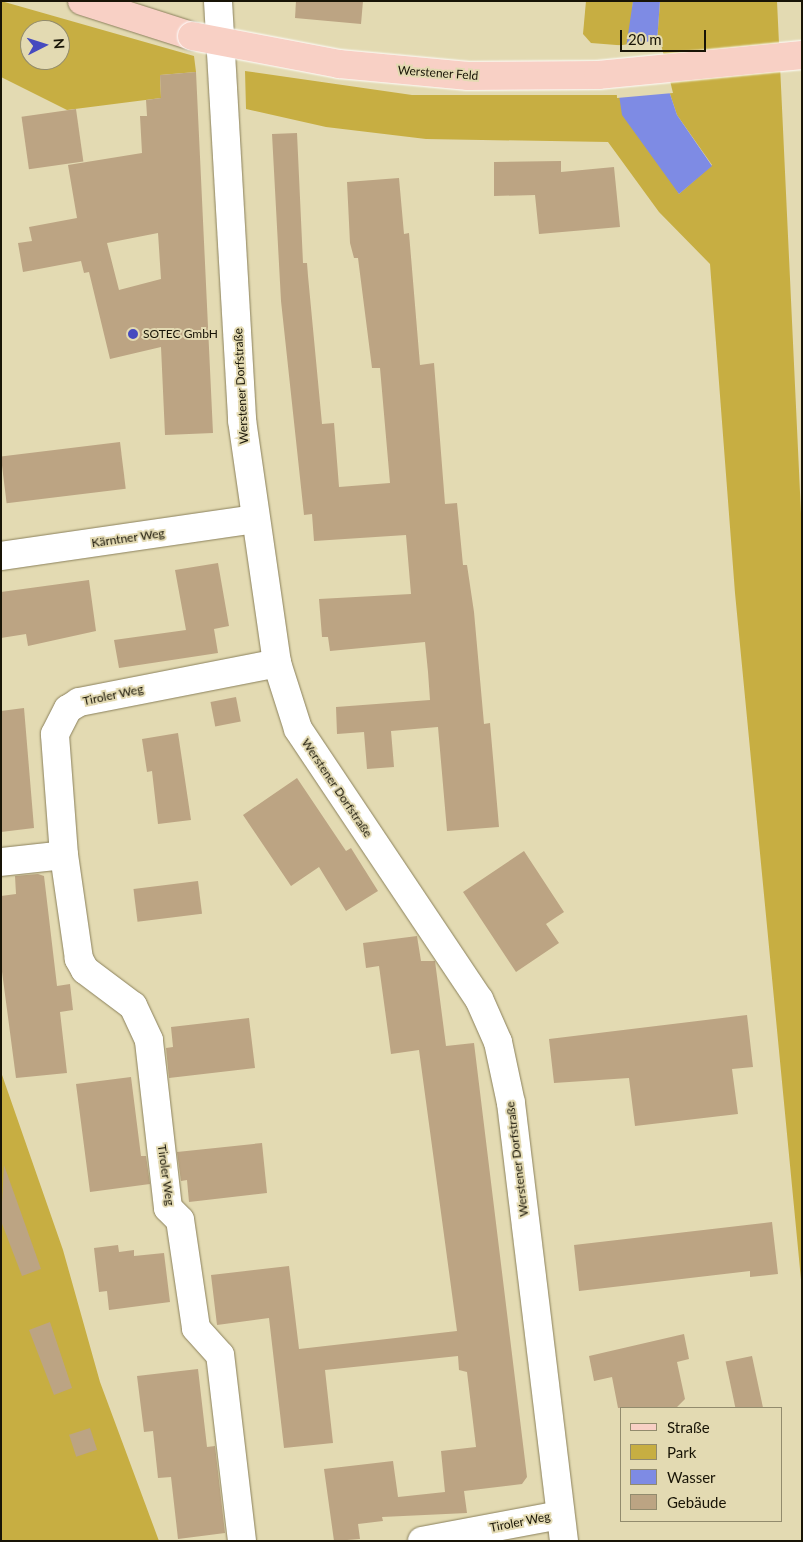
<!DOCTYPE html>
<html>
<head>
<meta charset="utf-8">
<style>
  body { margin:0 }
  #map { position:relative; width:803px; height:1542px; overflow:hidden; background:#e3dab2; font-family:Lato,sans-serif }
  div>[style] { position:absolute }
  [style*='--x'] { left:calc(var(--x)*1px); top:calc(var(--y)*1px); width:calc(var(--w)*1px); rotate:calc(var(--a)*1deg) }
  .green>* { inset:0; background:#c7ae42 }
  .water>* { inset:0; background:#7e8be4 }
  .pier>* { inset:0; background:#e3dab2 }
  .building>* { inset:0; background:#bca483; transform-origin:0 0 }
  .roads { filter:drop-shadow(0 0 1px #8b815c) drop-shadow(0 0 1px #8b815c) }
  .minor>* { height:28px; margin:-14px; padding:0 14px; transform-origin:14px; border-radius:14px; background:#fff }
  .major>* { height:28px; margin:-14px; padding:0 14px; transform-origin:14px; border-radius:14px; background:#f8d0c5 }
  .bridges { filter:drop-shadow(0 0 1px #fff) drop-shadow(0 0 1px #fff) }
  .major-bridge>* { height:28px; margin:-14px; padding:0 14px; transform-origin:14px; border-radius:14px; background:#f8d0c5 }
  .dots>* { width:14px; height:14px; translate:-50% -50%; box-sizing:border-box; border:2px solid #e3dab2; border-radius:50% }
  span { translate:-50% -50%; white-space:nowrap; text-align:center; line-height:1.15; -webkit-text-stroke:4px #e3dab2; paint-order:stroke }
  .street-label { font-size:12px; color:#181406 }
  .poi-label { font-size:12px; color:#181406 }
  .left { translate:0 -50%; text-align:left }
  .frame { position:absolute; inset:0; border:2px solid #181406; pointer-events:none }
  .legend { position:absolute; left:620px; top:1407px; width:162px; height:115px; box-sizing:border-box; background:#e3dab2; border:1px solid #928b6d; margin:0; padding:6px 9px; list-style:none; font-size:15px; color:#181406 }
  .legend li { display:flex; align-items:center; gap:10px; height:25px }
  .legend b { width:25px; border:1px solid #928b6d }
  .north { position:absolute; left:20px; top:20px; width:50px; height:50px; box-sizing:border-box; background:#e3dab2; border:1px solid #928b6d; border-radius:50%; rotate:85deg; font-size:14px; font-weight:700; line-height:20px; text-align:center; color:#181406 }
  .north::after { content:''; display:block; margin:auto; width:18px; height:22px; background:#464abf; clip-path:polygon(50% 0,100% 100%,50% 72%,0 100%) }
  .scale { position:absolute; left:620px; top:30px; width:86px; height:22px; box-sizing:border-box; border:2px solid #181406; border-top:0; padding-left:6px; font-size:15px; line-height:18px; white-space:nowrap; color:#181406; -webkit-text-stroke:4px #e3dab2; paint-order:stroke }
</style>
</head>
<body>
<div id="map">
  <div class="green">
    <i style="clip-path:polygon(evenodd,1px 1px,194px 56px,196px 72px,160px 75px,161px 98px,67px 110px,1px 77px,1px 1px,30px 30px,60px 30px,60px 60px,30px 60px,30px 30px)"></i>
    <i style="clip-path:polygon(586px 1px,633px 1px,629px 46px,591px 43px,583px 34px)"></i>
    <i style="clip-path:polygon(660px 1px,777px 1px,802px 535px,802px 1290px,735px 593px,710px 264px,659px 212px,608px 142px,426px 139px,326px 127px,246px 109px,245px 71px,412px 95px,619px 95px,679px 194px,712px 165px,677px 115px,662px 70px,657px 42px)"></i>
    <i style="clip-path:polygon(1px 1072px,63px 1250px,100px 1382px,159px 1541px,1px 1541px)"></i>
  </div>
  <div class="water">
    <i style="clip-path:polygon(633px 1px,660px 1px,657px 42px,662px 70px,677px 115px,712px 166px,679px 194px,622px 115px,619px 95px)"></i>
  </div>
  <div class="pier">
    <i style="clip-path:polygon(660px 40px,673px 93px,617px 98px,615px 46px)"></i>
  </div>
  <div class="building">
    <i style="clip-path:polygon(296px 1px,363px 1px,361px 24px,295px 18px)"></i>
    <i style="clip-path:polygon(evenodd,196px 72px,213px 433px,165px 435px,161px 347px,110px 359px,89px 272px,84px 273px,81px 261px,23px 272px,18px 243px,32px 241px,29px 227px,77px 218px,68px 165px,142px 153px,140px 116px,147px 116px,146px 100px,161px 98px,160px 75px,196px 72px,158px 233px,161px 279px,119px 290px,107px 243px,158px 233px)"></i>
    <i style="left:76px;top:109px;width:53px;height:55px;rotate:82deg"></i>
    <i style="clip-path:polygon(297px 133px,303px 263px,307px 263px,308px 276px,322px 424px,334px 423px,339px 487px,390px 483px,380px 368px,372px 368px,358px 258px,354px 258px,350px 243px,347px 182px,399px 178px,404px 234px,409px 233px,420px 365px,434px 363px,445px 504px,457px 503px,463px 565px,467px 565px,474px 612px,484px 724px,490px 723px,499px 827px,447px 831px,438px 727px,391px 731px,394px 767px,367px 769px,364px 732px,337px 734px,336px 707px,430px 700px,428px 672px,425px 642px,330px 651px,328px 637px,322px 637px,319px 599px,411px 594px,406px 535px,314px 541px,312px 514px,304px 515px,281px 301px,272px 134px)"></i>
    <i style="clip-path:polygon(561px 161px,561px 172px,614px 167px,620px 227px,539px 234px,535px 195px,494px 196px,494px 162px)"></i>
    <i style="left:120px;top:442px;width:47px;height:120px;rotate:83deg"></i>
    <i style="clip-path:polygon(218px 563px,229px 626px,214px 629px,218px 653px,119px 668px,114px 640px,186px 630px,175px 570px)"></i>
    <i style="clip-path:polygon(89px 580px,96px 631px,28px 646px,26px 634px,1px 638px,1px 592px)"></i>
    <i style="left:236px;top:697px;width:25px;height:26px;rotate:79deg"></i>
    <i style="clip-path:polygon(24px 708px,34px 828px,1px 832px,1px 711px)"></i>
    <i style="clip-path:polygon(178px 733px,191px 820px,158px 824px,152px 771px,147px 772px,142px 739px)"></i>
    <i style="clip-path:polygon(297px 778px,346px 851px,351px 848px,378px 891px,346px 911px,319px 867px,291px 886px,243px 815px)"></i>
    <i style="clip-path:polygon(524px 851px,564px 912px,546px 924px,559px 943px,516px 972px,463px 892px)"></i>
    <i style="clip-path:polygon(38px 874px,44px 876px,57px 986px,70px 984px,73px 1010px,60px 1012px,67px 1073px,16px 1078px,1px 964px,1px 896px,16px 894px,15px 876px)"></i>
    <i style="left:198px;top:881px;width:33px;height:65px;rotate:83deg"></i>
    <i style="clip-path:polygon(417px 936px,421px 961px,435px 961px,446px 1046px,474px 1043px,527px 1477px,522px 1484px,464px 1491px,467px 1513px,382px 1517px,383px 1521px,358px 1524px,360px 1539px,334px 1541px,324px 1469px,393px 1461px,398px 1497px,445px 1492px,441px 1451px,476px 1447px,467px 1372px,459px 1370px,458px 1356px,325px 1370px,333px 1443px,284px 1448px,269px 1318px,217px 1325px,211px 1275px,289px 1266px,299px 1349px,457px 1331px,419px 1050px,391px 1054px,379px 966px,366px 968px,363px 943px)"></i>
    <i style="clip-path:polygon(747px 1015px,753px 1067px,732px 1069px,738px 1114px,635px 1126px,629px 1078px,554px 1083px,549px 1039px)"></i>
    <i style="clip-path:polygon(249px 1018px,255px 1068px,169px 1078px,166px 1048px,173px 1047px,171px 1027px)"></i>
    <i style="clip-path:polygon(131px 1077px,141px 1156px,146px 1156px,150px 1184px,90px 1192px,76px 1084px)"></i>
    <i style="clip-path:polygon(262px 1143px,267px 1193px,189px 1202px,187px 1180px,181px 1181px,177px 1152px)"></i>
    <i style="clip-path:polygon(4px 1165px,41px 1269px,22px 1276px,1px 1221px)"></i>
    <i style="clip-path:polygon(772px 1222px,778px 1274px,750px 1277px,750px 1271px,579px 1291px,574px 1245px)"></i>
    <i style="clip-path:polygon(118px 1245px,119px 1252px,134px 1250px,134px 1256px,164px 1253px,170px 1302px,109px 1310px,107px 1291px,99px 1292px,94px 1248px)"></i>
    <i style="clip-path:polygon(50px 1322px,72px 1388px,54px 1395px,29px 1330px)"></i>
    <i style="clip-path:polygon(684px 1334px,689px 1359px,677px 1362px,685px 1399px,676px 1408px,618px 1408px,612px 1377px,594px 1381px,589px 1356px)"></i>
    <i style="left:752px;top:1356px;width:53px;height:27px;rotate:78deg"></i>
    <i style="clip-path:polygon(198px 1369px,207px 1447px,215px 1446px,225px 1533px,178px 1539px,171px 1477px,158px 1478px,153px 1431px,144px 1432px,137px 1376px)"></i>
    <i style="left:90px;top:1428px;width:23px;height:22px;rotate:72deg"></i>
  </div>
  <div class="roads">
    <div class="minor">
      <i style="--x:218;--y:1;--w:420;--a:86.7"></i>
      <i style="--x:242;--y:420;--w:246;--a:81.8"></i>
      <i style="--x:277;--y:663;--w:69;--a:72.3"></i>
      <i style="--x:298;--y:729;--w:325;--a:56.2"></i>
      <i style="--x:479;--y:999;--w:47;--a:66.2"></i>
      <i style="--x:498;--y:1042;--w:62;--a:78"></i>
      <i style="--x:511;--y:1103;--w:441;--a:83.1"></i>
      <i style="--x:1;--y:556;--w:256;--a:-8.3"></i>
      <i style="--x:1;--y:862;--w:63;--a:-6.3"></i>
      <i style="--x:242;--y:1541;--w:187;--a:-96.7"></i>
      <i style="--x:220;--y:1355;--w:36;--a:-132"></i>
      <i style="--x:196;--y:1328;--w:109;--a:-98.4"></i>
      <i style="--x:180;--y:1220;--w:17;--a:-135"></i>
      <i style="--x:168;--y:1208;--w:169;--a:-96.5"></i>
      <i style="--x:149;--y:1040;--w:38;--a:-115"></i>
      <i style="--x:133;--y:1006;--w:60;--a:-143.1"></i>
      <i style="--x:85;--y:970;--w:13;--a:-119"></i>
      <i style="--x:79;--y:959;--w:105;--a:-98.2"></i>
      <i style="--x:64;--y:855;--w:121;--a:-94.3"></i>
      <i style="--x:55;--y:734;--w:28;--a:-63"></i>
      <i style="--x:68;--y:709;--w:13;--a:-32"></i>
      <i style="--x:79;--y:702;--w:202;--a:-11.1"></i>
      <i style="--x:422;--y:1541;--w:140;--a:-10.7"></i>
    </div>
    <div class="major">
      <i style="--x:82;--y:1;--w:115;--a:17.7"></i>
    </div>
  </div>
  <div class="bridges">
    <div class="major-bridge">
      <i style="--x:192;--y:36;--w:150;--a:10.8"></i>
      <i style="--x:339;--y:64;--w:130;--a:5.3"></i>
      <i style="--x:468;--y:76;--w:130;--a:-0.4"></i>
      <i style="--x:598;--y:75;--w:205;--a:-5.6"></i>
    </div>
  </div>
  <div class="dots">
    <i style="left:133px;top:334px;background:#464abf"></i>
  </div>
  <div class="street-label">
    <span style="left:438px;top:73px;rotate:4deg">Werstener Feld</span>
    <span style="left:241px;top:386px;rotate:-93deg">Werstener Dorfstraße</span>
    <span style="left:128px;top:538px;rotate:-8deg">Kärntner Weg</span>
    <span style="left:113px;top:695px;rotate:-12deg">Tiroler Weg</span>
    <span style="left:337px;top:788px;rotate:56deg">Werstener Dorfstraße</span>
    <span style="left:517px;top:1159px;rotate:-97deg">Werstener Dorfstraße</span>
    <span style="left:166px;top:1175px;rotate:82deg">Tiroler Weg</span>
    <span style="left:520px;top:1522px;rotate:-11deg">Tiroler Weg</span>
  </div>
  <div class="poi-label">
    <span class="left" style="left:143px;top:334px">SOTEC GmbH</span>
  </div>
  <div class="frame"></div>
  <ul class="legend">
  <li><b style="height:6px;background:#f8d0c5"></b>Straße</li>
  <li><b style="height:14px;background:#c7ae42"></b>Park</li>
  <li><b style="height:14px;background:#7e8be4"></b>Wasser</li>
  <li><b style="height:14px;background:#bca483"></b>Gebäude</li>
  </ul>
  <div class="north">N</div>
  <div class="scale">20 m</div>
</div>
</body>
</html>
